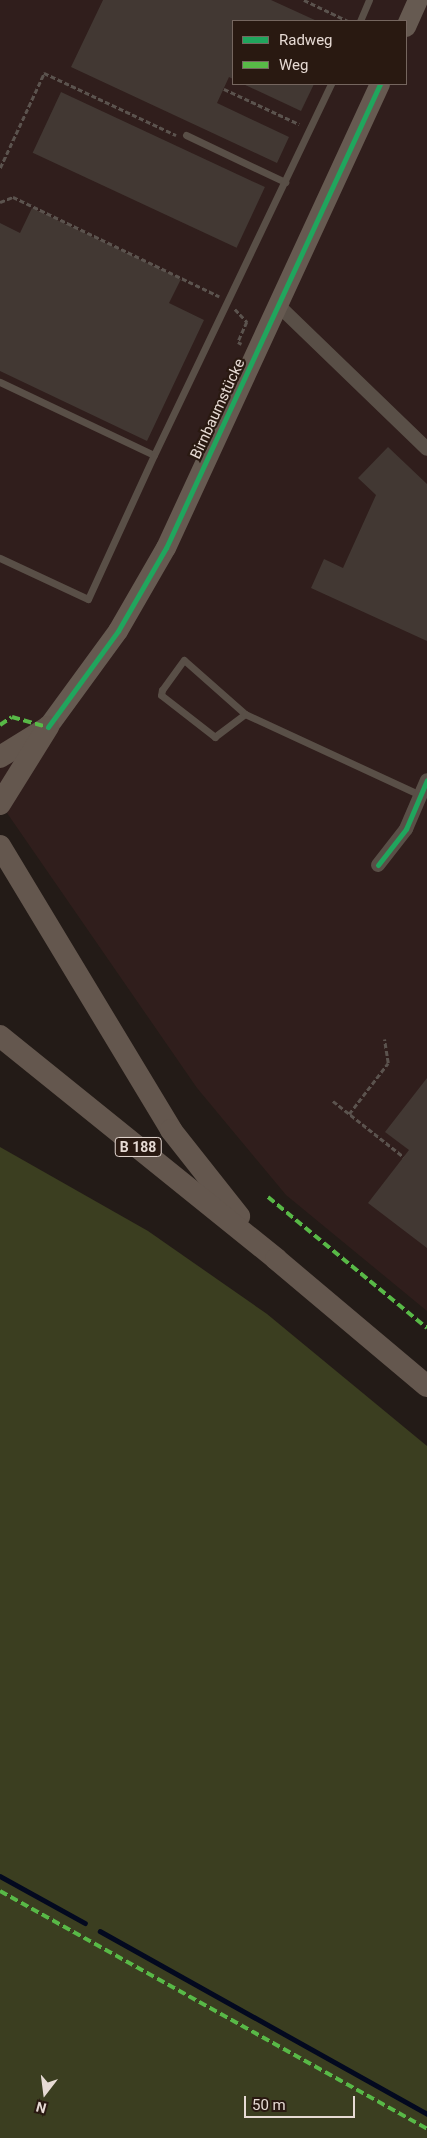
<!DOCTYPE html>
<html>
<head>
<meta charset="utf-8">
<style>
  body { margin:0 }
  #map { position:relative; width:427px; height:2138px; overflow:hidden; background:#231b17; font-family:Roboto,sans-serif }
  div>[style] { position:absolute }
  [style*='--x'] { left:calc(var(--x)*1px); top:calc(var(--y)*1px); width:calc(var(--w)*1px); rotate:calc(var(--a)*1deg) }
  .industrial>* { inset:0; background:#301e1c }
  .green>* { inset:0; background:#3b3e20 }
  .stream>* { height:4.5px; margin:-2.25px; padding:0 2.25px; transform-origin:2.25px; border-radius:2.25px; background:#03091f }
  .building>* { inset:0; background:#423833; transform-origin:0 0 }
  .path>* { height:2.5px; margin-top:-1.25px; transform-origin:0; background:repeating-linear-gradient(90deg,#5b534e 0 5px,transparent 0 7.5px) }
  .lane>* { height:7px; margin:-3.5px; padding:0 3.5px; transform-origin:3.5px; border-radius:3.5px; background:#594f47 }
  .street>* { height:14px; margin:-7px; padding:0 7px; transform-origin:7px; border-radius:7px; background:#594f47 }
  .secondary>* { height:20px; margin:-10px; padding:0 10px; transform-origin:10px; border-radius:10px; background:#665a51 }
  .primary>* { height:22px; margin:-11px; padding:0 11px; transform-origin:11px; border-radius:11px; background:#64574e }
  .quiet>* { height:4px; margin-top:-2px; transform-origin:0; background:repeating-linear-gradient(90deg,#58b947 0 8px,transparent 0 12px) }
  .cycleway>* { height:5px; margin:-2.5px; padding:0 2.5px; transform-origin:2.5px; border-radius:2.5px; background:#20a55d }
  span { translate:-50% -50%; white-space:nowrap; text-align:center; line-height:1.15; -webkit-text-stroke:4.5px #291911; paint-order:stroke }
  .shield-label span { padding:1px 4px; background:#291911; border:1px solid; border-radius:4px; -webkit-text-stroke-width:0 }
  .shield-label { font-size:14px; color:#e6dad4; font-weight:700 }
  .street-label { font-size:15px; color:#e6dad4 }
  .legend { position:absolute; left:232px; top:20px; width:175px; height:65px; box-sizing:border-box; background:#291911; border:1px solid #75665f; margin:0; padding:6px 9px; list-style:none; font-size:15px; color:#e6dad4 }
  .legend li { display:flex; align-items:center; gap:10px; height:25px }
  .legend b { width:25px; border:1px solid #75665f }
  .north { position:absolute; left:20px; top:2068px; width:50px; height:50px; -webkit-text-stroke:4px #291911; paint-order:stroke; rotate:195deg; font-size:14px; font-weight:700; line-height:20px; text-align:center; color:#e6dad4 }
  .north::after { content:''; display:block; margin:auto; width:18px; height:22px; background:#e6dad4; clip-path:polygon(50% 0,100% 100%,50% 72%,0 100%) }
  .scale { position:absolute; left:244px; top:2096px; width:111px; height:22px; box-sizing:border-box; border:2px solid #e6dad4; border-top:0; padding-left:6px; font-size:15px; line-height:18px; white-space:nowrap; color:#e6dad4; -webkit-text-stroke:4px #291911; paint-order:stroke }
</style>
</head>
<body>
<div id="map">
  <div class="industrial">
    <i style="clip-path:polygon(evenodd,0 0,427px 0,427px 1311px,286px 1195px,197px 1088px,7px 813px,0 810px,0 0,233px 21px,406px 21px,406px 84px,233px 84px,233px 21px)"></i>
  </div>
  <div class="green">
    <i style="clip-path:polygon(0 1147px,148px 1231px,267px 1314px,427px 1446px,427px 2138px,0 2138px)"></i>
  </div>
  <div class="stream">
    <i style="--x:0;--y:1876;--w:97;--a:28.9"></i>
    <i style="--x:100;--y:1931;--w:375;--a:29.2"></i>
  </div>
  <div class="building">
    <i style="clip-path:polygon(103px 0,271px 0,317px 21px,233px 21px,233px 79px,229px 77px,217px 103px,289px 137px,277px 163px,71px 67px)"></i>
    <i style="clip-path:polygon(243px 84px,314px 84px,301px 111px)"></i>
    <i style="left:61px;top:92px;width:225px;height:67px;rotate:25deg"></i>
    <i style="clip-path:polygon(32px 208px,181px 279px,169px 303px,204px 320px,147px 441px,0 371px,0 223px,20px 233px)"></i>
    <i style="clip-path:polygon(388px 447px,427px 484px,427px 641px,311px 588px,324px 559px,343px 568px,376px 495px,358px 478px)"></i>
    <i style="clip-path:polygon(427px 1078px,427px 1248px,368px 1203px,409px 1150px,385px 1132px)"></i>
  </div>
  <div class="path">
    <i style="--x:304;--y:0;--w:49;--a:25.5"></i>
    <i style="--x:224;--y:89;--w:83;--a:25"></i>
    <i style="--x:0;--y:168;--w:105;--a:-65.1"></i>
    <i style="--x:44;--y:73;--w:146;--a:25.2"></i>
    <i style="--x:0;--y:202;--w:14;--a:-21"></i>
    <i style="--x:13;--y:197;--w:229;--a:25.7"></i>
    <i style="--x:235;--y:309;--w:18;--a:47"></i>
    <i style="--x:247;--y:322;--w:22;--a:114"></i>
    <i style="--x:238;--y:342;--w:4;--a:27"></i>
    <i style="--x:333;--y:1101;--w:90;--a:38.3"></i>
    <i style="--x:349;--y:1114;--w:64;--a:-52.6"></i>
    <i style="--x:388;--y:1063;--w:24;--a:-99"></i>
  </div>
  <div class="lane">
    <i style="--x:360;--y:21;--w:23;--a:-67"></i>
    <i style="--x:186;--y:135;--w:110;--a:25.4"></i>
    <i style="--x:0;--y:382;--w:170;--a:25.4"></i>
    <i style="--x:154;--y:455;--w:411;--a:-64.5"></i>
    <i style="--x:0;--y:558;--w:97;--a:25"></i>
    <i style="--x:88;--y:599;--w:158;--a:-65.4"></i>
    <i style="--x:245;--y:714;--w:38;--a:143"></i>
    <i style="--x:215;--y:737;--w:68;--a:-142.1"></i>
    <i style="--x:161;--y:695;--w:5;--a:-79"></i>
    <i style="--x:162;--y:690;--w:37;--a:-54"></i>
    <i style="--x:184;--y:660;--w:81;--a:41.5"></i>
    <i style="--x:245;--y:714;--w:193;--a:24.8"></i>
  </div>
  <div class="street">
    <i style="--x:280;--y:307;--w:204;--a:44"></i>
    <i style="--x:378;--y:865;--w:46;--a:-52.1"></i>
    <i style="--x:406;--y:829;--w:53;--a:-66.8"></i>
  </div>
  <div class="secondary">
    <i style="--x:406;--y:27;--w:30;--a:-66"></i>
    <i style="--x:48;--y:727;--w:119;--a:-53.9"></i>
    <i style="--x:118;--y:631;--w:96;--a:-60"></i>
    <i style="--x:166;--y:548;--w:511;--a:-65.24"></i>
  </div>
  <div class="primary">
    <i style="--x:0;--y:757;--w:53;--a:-31.9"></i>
    <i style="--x:0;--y:804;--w:91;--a:-58.1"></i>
    <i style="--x:0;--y:846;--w:332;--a:58.9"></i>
    <i style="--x:171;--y:1130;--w:110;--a:51.7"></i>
    <i style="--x:0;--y:1036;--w:355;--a:38.9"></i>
    <i style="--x:276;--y:1259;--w:197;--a:40.1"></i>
  </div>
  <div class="quiet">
    <i style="--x:0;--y:725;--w:14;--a:-34"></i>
    <i style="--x:12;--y:717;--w:37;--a:16"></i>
    <i style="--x:268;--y:1197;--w:206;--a:39.5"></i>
    <i style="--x:0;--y:1891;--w:489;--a:29.1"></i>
  </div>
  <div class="cycleway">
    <i style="--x:48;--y:727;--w:119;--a:-53.9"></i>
    <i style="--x:118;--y:631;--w:96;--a:-60"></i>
    <i style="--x:166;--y:548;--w:511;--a:-65.24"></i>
    <i style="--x:378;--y:865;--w:46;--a:-52.1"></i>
    <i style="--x:406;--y:829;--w:53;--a:-66.8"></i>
  </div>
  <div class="shield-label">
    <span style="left:138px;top:1147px">B 188</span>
  </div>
  <div class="street-label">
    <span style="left:218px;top:409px;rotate:-65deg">Birnbaumstücke</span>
  </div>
  <ul class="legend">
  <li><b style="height:6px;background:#20a55d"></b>Radweg</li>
  <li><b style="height:6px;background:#58b947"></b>Weg</li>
  </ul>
  <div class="north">N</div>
  <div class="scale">50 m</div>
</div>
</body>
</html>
